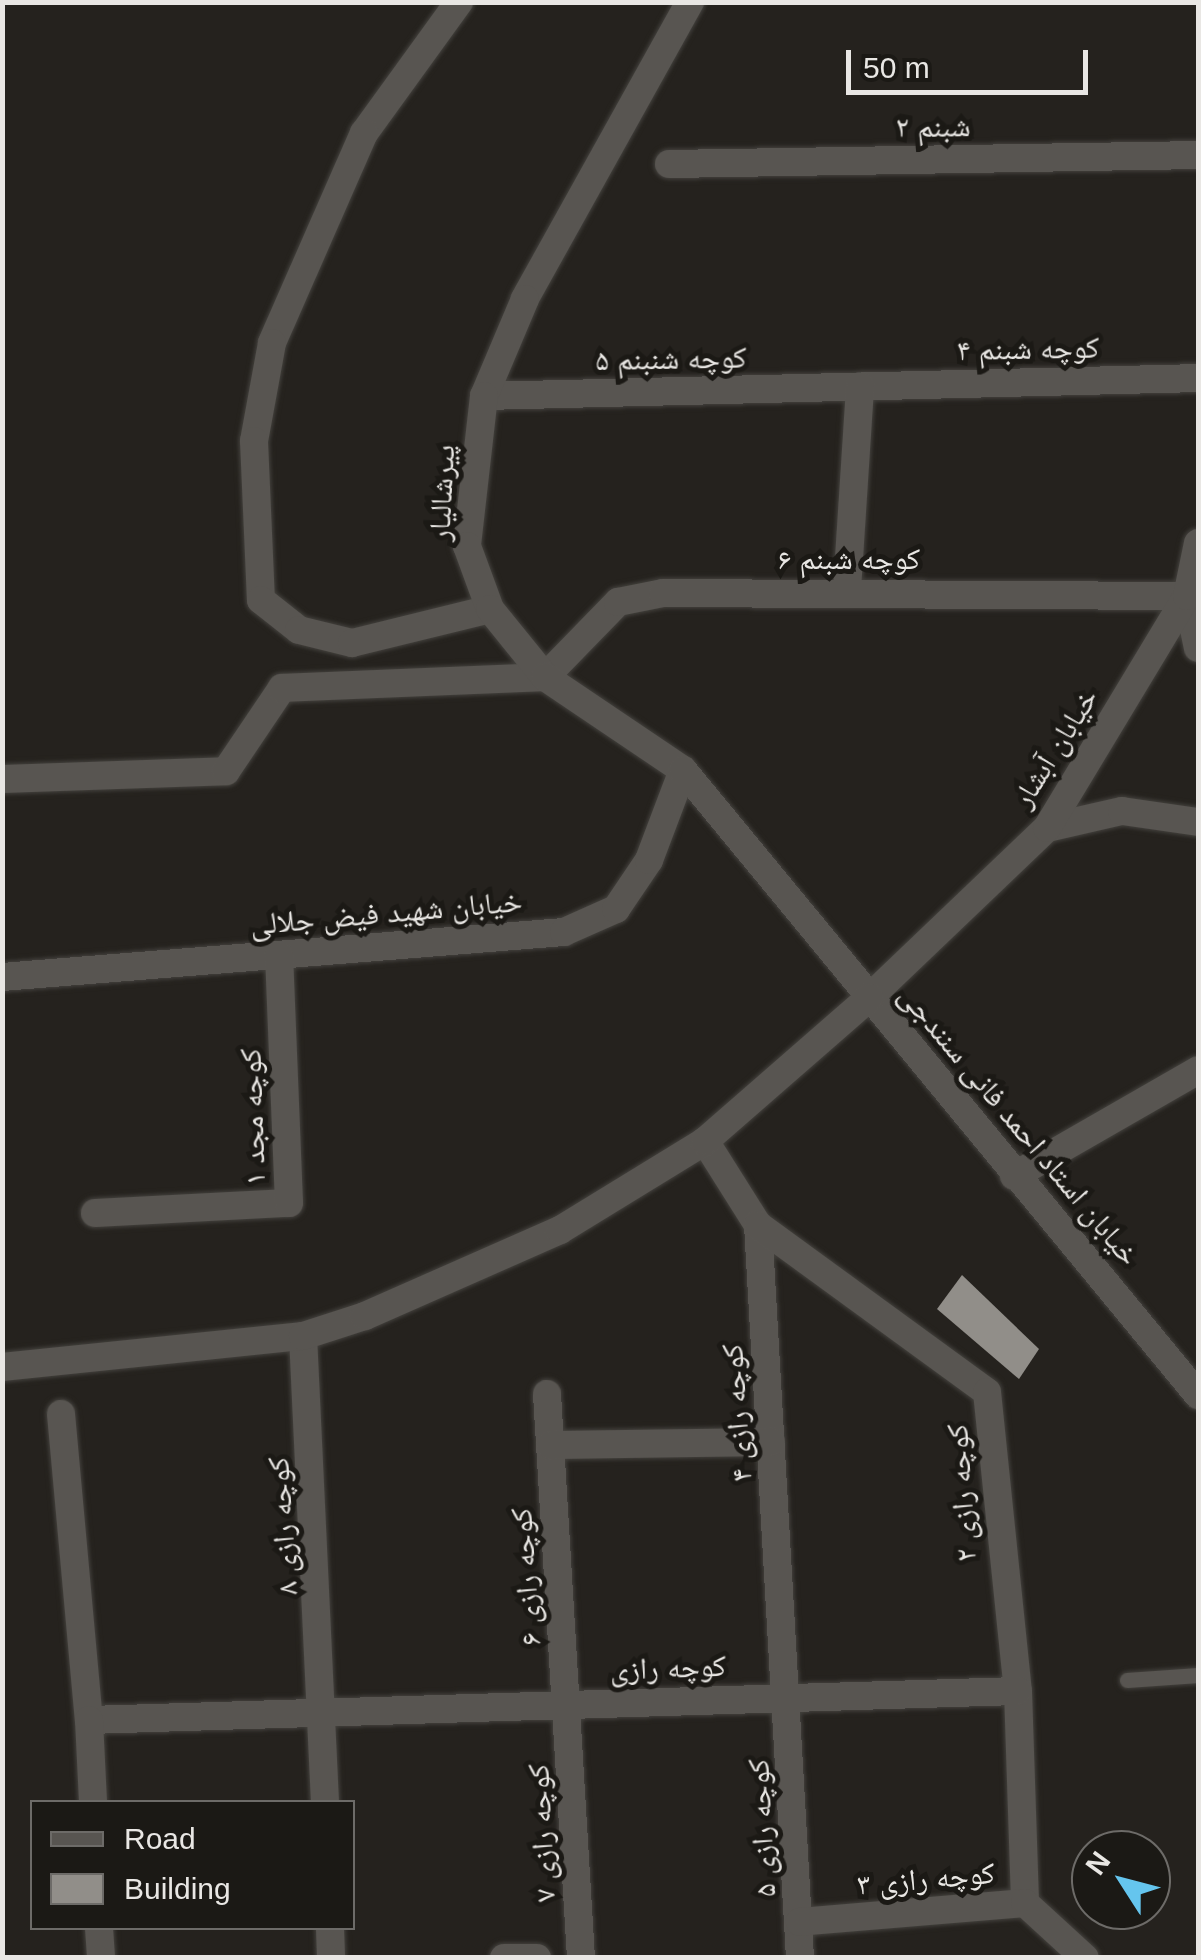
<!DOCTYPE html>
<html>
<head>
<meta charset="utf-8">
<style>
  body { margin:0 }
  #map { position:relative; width:1201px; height:1960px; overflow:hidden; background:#25221e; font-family:Helvetica,"Noto Naskh Arabic",sans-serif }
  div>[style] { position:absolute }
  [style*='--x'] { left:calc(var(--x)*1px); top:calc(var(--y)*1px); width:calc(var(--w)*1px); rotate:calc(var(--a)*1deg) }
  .building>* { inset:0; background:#918e89 }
  .roads { filter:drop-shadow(0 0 2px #43413d) drop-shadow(0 0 2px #43413d) }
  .service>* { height:15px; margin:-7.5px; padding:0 7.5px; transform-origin:7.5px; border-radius:7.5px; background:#585551 }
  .minor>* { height:28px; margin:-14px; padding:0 14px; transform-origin:14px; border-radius:14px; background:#585551 }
  .tertiary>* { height:28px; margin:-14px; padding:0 14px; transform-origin:14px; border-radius:14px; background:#585551 }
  span { translate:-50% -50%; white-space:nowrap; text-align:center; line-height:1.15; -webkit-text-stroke:10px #1b1915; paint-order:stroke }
  .street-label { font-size:30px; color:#e9e7e4 }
  .frame { position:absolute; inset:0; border:5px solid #e9e7e4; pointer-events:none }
  .legend { position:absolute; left:30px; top:1800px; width:325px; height:130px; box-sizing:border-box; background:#1b1915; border:2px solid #6d6b68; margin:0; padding:12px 18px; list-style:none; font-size:30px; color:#e9e7e4 }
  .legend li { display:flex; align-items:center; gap:20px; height:50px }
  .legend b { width:50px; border:2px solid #6d6b68 }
  .north { position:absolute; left:1071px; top:1830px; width:100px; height:100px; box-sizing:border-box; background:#1b1915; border:2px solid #6d6b68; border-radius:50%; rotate:306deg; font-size:28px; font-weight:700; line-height:40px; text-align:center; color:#e9e7e4 }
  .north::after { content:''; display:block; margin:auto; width:35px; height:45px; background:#65c5ee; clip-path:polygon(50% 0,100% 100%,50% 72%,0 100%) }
  .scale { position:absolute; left:846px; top:50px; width:242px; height:45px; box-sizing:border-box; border:5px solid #e9e7e4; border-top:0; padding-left:12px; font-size:30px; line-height:35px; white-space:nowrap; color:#e9e7e4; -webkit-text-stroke:8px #1b1915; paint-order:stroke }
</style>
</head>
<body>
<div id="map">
  <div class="building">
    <i style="clip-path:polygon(962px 1275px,1039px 1349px,1019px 1379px,937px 1309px)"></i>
  </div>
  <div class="roads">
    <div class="service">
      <i style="--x:1127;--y:1680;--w:71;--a:-4"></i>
    </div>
    <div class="minor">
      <i style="--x:459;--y:2;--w:162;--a:125.9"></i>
      <i style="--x:364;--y:133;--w:229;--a:113.7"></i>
      <i style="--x:272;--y:343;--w:100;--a:100.4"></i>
      <i style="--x:254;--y:441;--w:159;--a:87.5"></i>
      <i style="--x:261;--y:600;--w:48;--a:38.3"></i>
      <i style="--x:299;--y:630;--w:55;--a:13.8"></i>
      <i style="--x:352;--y:643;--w:142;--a:-13.8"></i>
      <i style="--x:669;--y:164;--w:529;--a:-0.97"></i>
      <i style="--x:484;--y:396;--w:714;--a:-1.44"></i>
      <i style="--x:847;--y:589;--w:203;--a:-86.3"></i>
      <i style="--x:2;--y:779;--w:224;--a:-2"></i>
      <i style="--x:226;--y:771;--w:100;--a:-56"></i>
      <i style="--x:282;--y:688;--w:263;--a:-2.4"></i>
      <i style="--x:545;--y:677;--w:105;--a:-45.8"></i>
      <i style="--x:618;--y:602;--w:46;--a:-11.3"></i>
      <i style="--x:663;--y:593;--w:524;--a:0.33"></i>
      <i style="--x:1187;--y:596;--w:53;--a:78.1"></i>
      <i style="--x:1047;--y:828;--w:77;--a:-12.8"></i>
      <i style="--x:1122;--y:811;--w:77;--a:8.2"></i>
      <i style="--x:2;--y:977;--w:564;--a:-4.58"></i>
      <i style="--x:564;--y:932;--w:57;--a:-23.9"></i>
      <i style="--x:616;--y:909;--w:59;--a:-56"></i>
      <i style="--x:649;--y:860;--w:96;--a:-69.3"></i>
      <i style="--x:869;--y:998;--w:246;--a:-43.7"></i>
      <i style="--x:1047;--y:828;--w:271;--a:-58.9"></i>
      <i style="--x:1187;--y:596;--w:54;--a:-78.3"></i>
      <i style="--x:705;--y:1141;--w:99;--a:57.8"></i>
      <i style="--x:758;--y:1225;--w:734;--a:86.72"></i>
      <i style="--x:1014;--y:1176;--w:212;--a:-29.9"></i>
      <i style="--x:95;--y:1213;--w:194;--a:-3"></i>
      <i style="--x:289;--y:1203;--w:248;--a:-92.3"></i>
      <i style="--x:758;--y:1225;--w:283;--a:36.1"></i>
      <i style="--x:987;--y:1392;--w:301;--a:84.1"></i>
      <i style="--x:1018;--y:1691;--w:212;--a:88.1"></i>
      <i style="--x:1025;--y:1903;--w:226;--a:175.2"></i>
      <i style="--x:303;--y:1336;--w:467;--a:87.3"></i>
      <i style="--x:547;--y:1394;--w:565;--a:86.55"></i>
      <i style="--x:61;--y:1414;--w:307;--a:84.8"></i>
      <i style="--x:89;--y:1720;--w:929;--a:-1.79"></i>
      <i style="--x:550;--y:1445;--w:221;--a:-0.8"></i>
      <i style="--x:89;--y:1720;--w:82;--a:87.2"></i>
      <i style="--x:1025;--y:1903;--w:81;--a:42.5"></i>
      <i style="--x:99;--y:1928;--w:30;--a:86"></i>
      <i style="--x:330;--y:1928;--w:30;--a:88"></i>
      <i style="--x:504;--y:1958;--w:33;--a:0"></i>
    </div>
    <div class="tertiary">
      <i style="--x:690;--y:2;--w:340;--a:119.1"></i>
      <i style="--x:525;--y:299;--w:105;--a:112.9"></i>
      <i style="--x:484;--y:396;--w:151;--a:96.5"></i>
      <i style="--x:467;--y:546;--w:67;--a:69.9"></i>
      <i style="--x:490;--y:609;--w:87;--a:51"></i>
      <i style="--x:545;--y:677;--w:166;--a:34"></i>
      <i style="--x:683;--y:770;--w:810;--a:50.51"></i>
      <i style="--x:2;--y:1367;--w:303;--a:-5.9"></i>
      <i style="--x:303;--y:1336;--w:65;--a:-17.9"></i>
      <i style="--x:365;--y:1316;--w:213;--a:-23.8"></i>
      <i style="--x:560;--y:1230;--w:170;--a:-31.5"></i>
      <i style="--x:705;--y:1141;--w:218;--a:-41.1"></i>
    </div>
  </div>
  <div class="street-label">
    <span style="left:933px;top:127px;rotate:-1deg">شبنم ۲</span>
    <span style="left:1028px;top:349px;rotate:-1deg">کوچه شبنم ۴</span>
    <span style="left:671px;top:359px;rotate:-1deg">کوچه شنبنم ۵</span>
    <span style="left:442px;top:493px;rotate:-87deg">پیرشالیار</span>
    <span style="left:849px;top:559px">کوچه شبنم ۶</span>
    <span style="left:1055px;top:748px;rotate:-58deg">خیابان آبشار</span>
    <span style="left:386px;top:913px;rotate:-5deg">خیابان شهید فیض جلالی</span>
    <span style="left:253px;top:1117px;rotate:-92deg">کوچه مجد ۱</span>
    <span style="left:1019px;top:1125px;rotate:50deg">خیابان استاد احمد فانی سنندجی</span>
    <span style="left:737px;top:1413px;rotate:-94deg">کوچه رازی ۴</span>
    <span style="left:962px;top:1493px;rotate:-94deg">کوچه رازی ۲</span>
    <span style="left:283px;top:1526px;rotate:-94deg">کوچه رازی ۸</span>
    <span style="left:526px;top:1577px;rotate:-94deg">کوچه رازی ۶</span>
    <span style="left:668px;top:1668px;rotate:-2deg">کوچه رازی</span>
    <span style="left:762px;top:1828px;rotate:-93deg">کوچه رازی ۵</span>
    <span style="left:542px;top:1833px;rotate:-93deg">کوچه رازی ۷</span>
    <span style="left:926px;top:1879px;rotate:-5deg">کوچه رازی ۳</span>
  </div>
  <div class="frame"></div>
  <ul class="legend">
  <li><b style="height:12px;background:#585551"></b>Road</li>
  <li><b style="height:28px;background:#918e89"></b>Building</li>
  </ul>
  <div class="north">N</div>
  <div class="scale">50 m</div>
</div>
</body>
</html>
